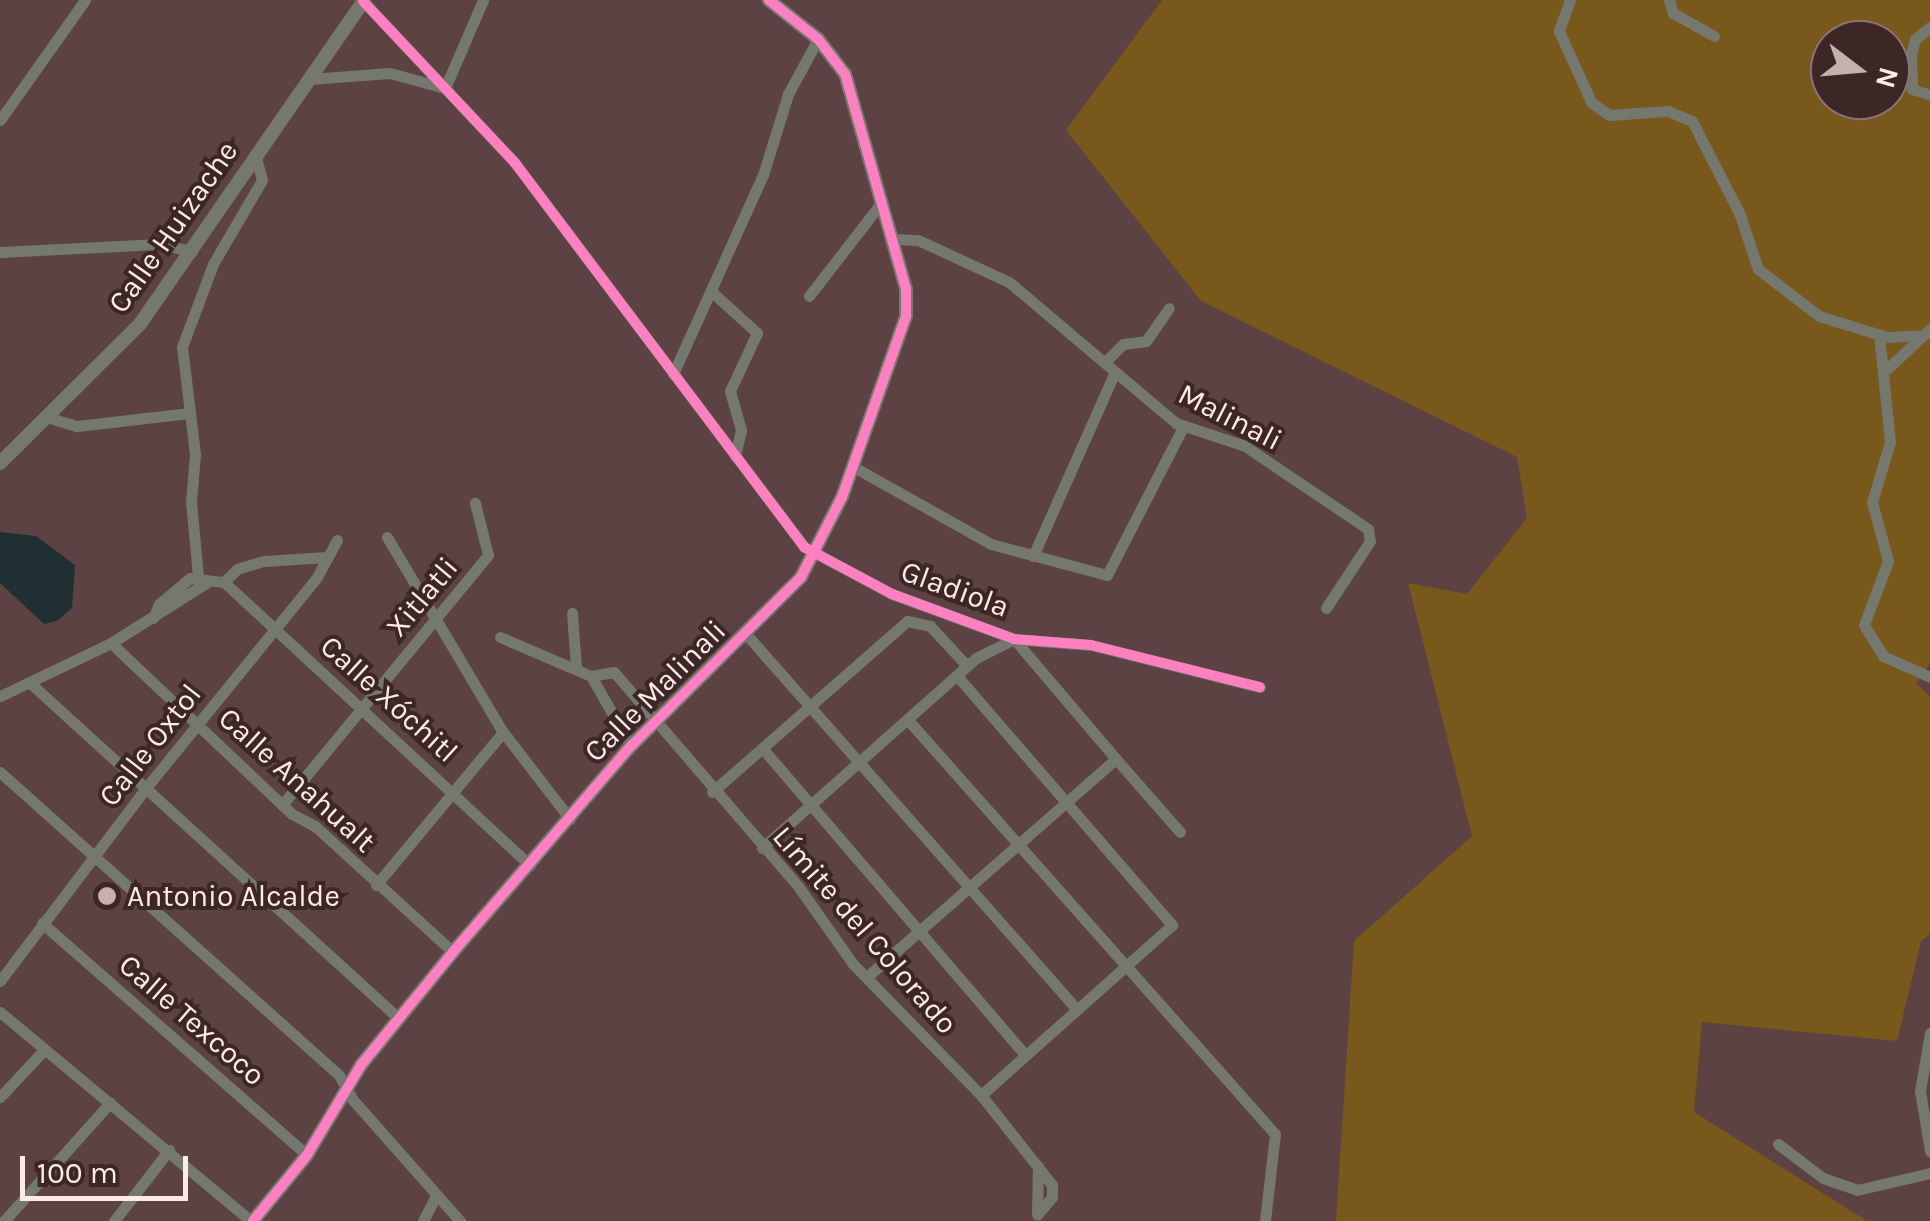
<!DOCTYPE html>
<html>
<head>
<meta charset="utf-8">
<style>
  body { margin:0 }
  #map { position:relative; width:1930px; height:1221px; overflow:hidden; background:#5c4242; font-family:Karla,sans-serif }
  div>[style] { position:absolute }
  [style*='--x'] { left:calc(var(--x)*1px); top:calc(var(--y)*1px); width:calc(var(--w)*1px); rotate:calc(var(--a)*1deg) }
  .green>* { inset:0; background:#78581b }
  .water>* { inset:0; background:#203032 }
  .minor>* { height:11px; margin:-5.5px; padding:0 5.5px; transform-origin:5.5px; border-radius:5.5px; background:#74786f }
  .tertiary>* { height:14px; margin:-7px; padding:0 7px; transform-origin:7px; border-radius:7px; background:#74786f }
  .cycleway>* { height:10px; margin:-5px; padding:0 5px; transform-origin:5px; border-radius:5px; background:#ff80c0 }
  .dots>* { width:28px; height:28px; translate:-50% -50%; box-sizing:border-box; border:5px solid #3d2726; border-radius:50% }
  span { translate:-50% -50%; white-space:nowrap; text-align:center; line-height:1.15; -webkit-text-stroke:8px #3d2726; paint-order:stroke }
  .street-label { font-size:30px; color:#fdeae9 }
  .poi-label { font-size:30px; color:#fdeae9 }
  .left { translate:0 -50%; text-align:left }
  .north { position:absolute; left:1810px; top:20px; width:100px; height:100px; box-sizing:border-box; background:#3d2726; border:2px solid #8a7574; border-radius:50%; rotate:106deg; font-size:28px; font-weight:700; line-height:40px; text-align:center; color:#fdeae9 }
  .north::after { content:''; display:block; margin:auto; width:35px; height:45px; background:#c5afaf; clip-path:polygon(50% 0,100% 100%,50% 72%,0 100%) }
  .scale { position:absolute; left:20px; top:1156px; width:168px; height:45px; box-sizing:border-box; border:5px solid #fdeae9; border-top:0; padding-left:12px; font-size:30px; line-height:35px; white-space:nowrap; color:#fdeae9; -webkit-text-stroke:8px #3d2726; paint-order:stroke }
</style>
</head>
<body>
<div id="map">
  <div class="green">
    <i style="clip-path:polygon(evenodd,1162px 0,1930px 0,1930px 663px,1916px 683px,1930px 696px,1930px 934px,1921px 941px,1897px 1041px,1702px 1022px,1694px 1112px,1867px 1221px,1336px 1221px,1354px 941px,1472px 836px,1408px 583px,1467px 594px,1527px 518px,1517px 457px,1201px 301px,1066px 130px,1162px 0,1830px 40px,1890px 40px,1890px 100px,1830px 100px,1830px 40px)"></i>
  </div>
  <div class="water">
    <i style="clip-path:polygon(0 532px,36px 536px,75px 565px,72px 608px,57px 621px,44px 624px,0 583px)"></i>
  </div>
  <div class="minor">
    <i style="--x:1570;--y:0;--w:33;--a:110"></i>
    <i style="--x:1559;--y:31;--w:78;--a:65.7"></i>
    <i style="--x:1591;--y:102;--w:22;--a:36"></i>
    <i style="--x:1609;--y:115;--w:59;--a:-3.9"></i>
    <i style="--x:1668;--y:111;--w:26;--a:23"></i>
    <i style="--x:1692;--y:121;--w:106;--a:62.9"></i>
    <i style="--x:1740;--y:215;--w:57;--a:71.6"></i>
    <i style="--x:1758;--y:269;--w:77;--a:37.6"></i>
    <i style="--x:1819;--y:316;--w:71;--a:17.2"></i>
    <i style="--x:1887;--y:337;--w:34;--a:-3"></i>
    <i style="--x:1669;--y:0;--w:14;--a:73"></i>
    <i style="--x:1673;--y:13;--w:47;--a:29.3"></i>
    <i style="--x:363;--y:1;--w:222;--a:46.8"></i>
    <i style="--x:515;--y:163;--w:481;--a:53"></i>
    <i style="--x:804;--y:547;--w:100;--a:28.1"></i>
    <i style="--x:892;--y:594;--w:130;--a:20.2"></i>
    <i style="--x:1014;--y:639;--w:77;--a:4.5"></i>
    <i style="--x:1091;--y:645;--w:174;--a:14"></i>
    <i style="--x:1930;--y:27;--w:19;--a:141"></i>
    <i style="--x:1915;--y:39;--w:16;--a:104"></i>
    <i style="--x:1911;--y:55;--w:34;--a:88"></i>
    <i style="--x:1912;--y:89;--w:19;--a:18"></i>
    <i style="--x:310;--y:79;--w:80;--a:-4.3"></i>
    <i style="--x:390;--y:73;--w:57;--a:15.3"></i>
    <i style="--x:445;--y:88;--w:96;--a:-66.6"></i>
    <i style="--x:0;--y:120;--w:147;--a:-54.7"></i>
    <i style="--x:896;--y:239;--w:22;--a:3"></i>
    <i style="--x:918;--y:240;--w:100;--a:24.8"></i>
    <i style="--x:1009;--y:282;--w:219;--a:40.2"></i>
    <i style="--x:1176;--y:423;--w:73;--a:18.4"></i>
    <i style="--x:1245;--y:446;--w:148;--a:34"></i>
    <i style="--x:1368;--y:529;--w:12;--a:81"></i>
    <i style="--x:1370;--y:541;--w:80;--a:123.3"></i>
    <i style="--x:0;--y:252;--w:159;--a:-2.9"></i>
    <i style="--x:159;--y:244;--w:34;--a:12"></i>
    <i style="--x:712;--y:292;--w:61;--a:42.3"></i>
    <i style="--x:757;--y:333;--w:64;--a:115"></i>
    <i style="--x:730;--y:391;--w:41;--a:74.2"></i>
    <i style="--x:741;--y:430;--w:27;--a:103"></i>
    <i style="--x:809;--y:296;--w:119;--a:-52.2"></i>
    <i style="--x:1879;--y:334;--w:109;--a:84.2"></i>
    <i style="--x:1890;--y:442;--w:63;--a:106.7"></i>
    <i style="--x:1872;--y:502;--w:61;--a:74.8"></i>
    <i style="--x:1888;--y:561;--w:68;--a:110.6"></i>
    <i style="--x:1864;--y:625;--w:36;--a:58"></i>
    <i style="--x:1883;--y:656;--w:51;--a:24.1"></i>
    <i style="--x:1105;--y:362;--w:25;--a:-45"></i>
    <i style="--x:1123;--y:344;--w:23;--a:-7"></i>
    <i style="--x:1146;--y:341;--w:40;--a:-55.1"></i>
    <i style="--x:1887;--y:369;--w:59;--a:-42.9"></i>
    <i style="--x:673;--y:374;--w:218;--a:-65.7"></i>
    <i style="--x:763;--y:175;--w:85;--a:-72.8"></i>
    <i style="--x:788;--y:94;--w:63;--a:-61.4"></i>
    <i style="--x:50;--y:418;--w:28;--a:17"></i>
    <i style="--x:77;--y:426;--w:113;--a:-6.6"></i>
    <i style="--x:852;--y:466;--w:159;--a:29.3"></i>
    <i style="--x:991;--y:544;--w:120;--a:15"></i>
    <i style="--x:1107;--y:575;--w:166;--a:-62.8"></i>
    <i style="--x:387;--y:537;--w:227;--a:59.3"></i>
    <i style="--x:503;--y:732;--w:110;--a:52.4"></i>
    <i style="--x:1033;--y:556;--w:199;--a:-66"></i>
    <i style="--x:198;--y:576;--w:74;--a:-95.4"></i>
    <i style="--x:191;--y:502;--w:48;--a:-85.2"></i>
    <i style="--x:195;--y:454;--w:108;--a:-96.9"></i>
    <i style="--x:182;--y:347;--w:89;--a:-69.5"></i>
    <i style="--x:213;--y:264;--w:97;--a:-59.7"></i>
    <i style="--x:262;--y:180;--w:24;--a:-105"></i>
    <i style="--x:224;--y:582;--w:18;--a:-45"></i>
    <i style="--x:237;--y:569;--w:28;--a:-17"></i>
    <i style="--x:264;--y:561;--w:63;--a:-3.6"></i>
    <i style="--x:572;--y:613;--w:55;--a:85.8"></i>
    <i style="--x:153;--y:618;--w:15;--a:-67"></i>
    <i style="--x:159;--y:604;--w:40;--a:-40"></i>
    <i style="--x:190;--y:578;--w:34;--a:7"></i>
    <i style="--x:224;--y:582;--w:417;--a:42.8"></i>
    <i style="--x:746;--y:634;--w:499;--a:48.6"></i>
    <i style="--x:500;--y:637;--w:99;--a:23.2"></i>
    <i style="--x:591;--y:676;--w:81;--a:60.3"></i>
    <i style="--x:111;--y:643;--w:249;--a:43.4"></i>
    <i style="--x:292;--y:814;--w:26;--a:28"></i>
    <i style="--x:315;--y:826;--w:187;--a:42.4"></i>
    <i style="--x:591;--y:676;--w:23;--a:-10"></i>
    <i style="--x:614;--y:672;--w:282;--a:49.3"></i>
    <i style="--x:798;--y:886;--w:95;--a:54.8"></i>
    <i style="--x:853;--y:964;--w:183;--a:45.7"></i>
    <i style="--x:981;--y:1095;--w:115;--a:51.7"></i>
    <i style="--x:1052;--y:1185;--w:12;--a:90"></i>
    <i style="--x:1052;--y:1197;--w:23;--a:130"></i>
    <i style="--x:958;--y:677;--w:328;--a:49.2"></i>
    <i style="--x:1172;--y:925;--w:256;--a:138.3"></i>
    <i style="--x:29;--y:682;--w:499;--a:42.3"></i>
    <i style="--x:0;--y:696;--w:123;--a:-25.5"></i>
    <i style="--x:111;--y:643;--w:116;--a:-32.3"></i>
    <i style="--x:908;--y:720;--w:553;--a:48.44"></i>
    <i style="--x:1275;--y:1134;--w:88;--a:96.6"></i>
    <i style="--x:763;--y:749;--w:401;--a:49.4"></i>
    <i style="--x:0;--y:772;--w:455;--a:41.8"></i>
    <i style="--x:339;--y:1075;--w:29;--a:61"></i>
    <i style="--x:353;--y:1100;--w:162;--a:48.5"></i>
    <i style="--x:712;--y:792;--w:259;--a:-41.2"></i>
    <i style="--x:907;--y:621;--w:24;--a:12"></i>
    <i style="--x:930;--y:626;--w:54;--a:47.2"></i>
    <i style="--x:282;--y:805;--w:324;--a:-50.5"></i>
    <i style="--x:488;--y:555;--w:54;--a:-104"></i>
    <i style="--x:762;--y:848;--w:286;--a:-41.6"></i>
    <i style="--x:976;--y:658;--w:42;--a:-26.6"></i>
    <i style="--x:1014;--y:639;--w:157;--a:49.6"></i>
    <i style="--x:376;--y:885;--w:199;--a:-50.3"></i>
    <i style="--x:42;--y:923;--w:352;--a:41.2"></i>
    <i style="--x:869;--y:975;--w:328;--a:-41.2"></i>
    <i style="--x:1116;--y:759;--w:97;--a:48.8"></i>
    <i style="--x:0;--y:981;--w:241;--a:-52.9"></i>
    <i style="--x:145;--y:789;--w:273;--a:-50.9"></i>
    <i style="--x:317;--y:577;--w:42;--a:-61.6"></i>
    <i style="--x:0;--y:1012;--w:327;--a:39.8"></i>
    <i style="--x:1930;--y:1033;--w:59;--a:99.8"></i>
    <i style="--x:1920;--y:1091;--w:61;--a:80.5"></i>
    <i style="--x:0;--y:1097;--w:64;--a:-46.9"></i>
    <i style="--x:1778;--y:1144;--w:56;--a:37.1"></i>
    <i style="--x:1823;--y:1178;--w:36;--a:19"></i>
    <i style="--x:1857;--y:1190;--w:75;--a:-13.1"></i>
    <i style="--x:1037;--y:1212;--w:46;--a:-88.8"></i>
    <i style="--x:4;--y:1221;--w:159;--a:-48.1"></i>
    <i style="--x:114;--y:1221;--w:90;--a:-52.2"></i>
    <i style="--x:423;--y:1221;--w:29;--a:-63"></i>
  </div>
  <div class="tertiary">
    <i style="--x:0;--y:463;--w:197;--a:-44.8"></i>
    <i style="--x:140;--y:324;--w:394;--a:-55.3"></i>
    <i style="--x:253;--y:1221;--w:85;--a:-50.7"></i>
    <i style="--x:307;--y:1155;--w:105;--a:-59"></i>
    <i style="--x:361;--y:1065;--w:146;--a:-50.8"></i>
    <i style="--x:453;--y:952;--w:272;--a:-49.2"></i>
    <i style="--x:631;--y:746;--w:240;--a:-44.8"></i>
    <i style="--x:801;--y:577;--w:90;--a:-62.9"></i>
    <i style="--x:842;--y:497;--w:192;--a:-70.5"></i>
    <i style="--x:906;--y:316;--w:27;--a:-90"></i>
    <i style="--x:906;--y:289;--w:223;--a:-105.8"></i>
    <i style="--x:845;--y:74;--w:44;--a:-127.6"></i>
    <i style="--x:818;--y:39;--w:63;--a:-141.5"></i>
  </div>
  <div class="cycleway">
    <i style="--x:363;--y:1;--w:222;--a:46.8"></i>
    <i style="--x:515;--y:163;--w:481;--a:53"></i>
    <i style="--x:804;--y:547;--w:100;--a:28.1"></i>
    <i style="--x:892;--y:594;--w:130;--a:20.2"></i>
    <i style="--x:1014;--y:639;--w:77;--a:4.5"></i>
    <i style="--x:1091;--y:645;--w:174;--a:14"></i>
    <i style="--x:253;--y:1221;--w:85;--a:-50.7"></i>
    <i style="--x:307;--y:1155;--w:105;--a:-59"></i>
    <i style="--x:361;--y:1065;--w:146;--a:-50.8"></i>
    <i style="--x:453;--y:952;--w:272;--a:-49.2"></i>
    <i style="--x:631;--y:746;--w:240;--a:-44.8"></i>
    <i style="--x:801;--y:577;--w:90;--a:-62.9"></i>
    <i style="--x:842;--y:497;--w:192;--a:-70.5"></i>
    <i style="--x:906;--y:316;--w:27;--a:-90"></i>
    <i style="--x:906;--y:289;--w:223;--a:-105.8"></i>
    <i style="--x:845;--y:74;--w:44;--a:-127.6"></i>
    <i style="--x:818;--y:39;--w:63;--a:-141.5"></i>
  </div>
  <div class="dots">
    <i style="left:107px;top:896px;background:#c5afaf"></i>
  </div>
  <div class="street-label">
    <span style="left:173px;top:227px;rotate:-55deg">Calle Huizache</span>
    <span style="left:1230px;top:417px;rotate:27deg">Malinali</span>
    <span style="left:955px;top:589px;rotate:20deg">Gladiola</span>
    <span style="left:422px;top:597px;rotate:-50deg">Xitlatli</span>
    <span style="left:655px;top:691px;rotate:-45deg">Calle Malinali</span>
    <span style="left:389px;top:699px;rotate:42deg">Calle Xóchitl</span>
    <span style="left:150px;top:745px;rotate:-52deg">Calle Oxtol</span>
    <span style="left:297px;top:780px;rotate:42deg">Calle Anahualt</span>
    <span style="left:865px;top:930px;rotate:49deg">Límite del Colorado</span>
    <span style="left:192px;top:1020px;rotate:41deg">Calle Texcoco</span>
  </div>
  <div class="poi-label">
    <span class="left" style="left:127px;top:896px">Antonio Alcalde</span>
  </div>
  <div class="north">N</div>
  <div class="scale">100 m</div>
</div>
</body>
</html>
